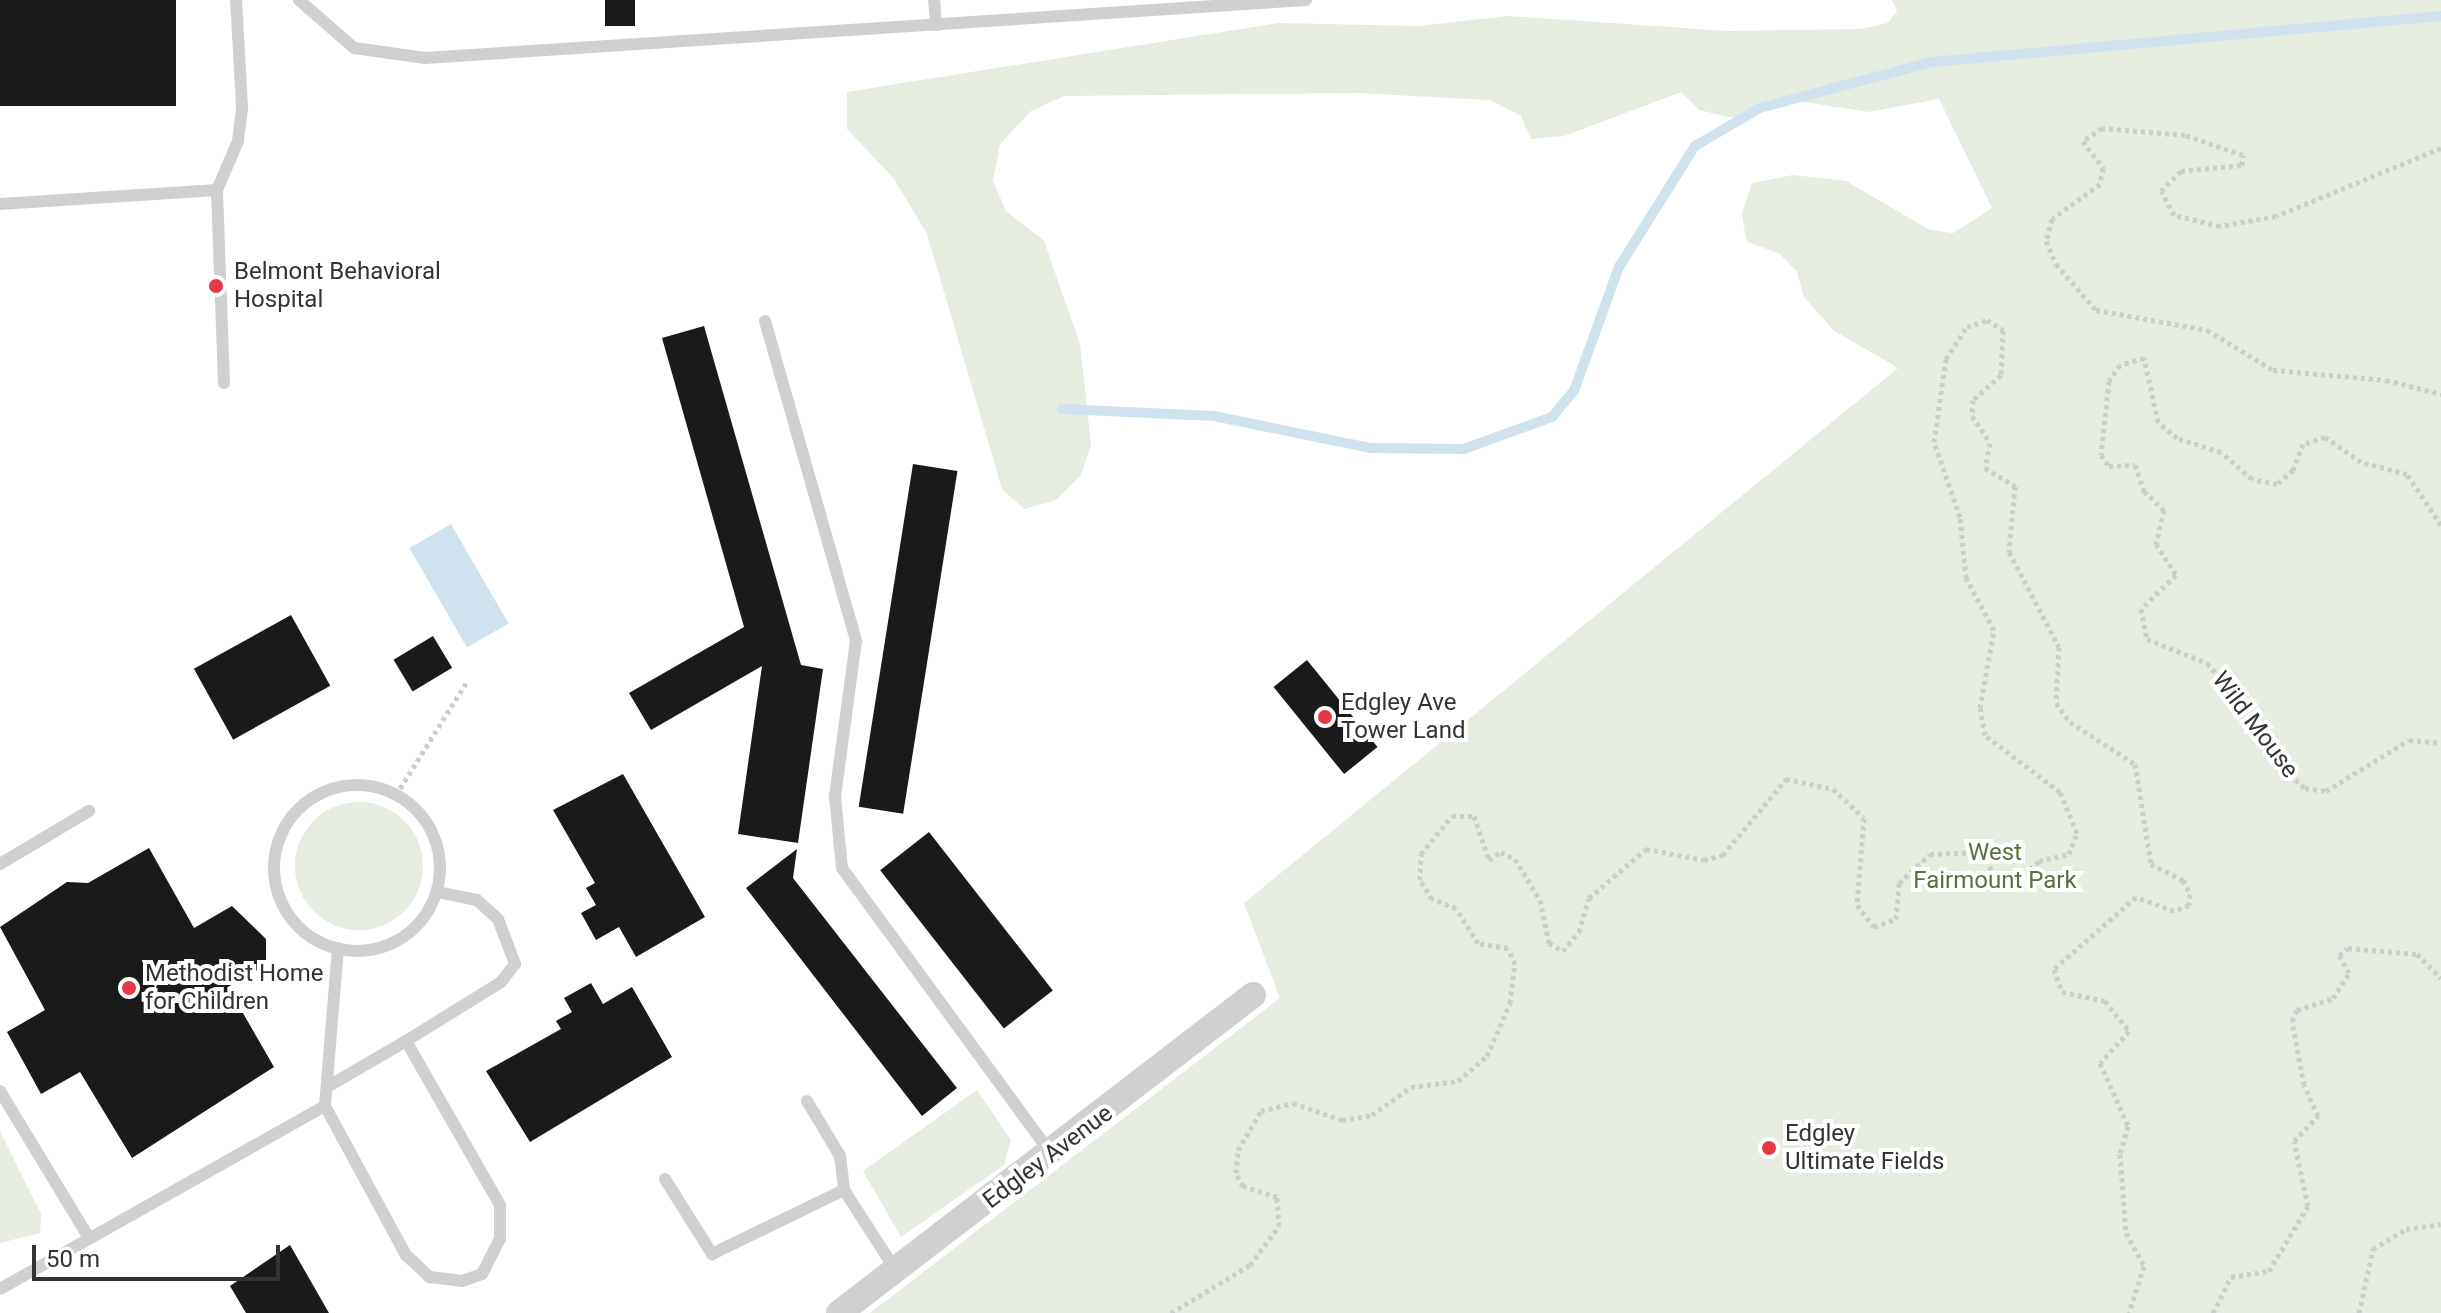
<!DOCTYPE html>
<html>
<head>
<meta charset="utf-8">
<style>
  body { margin:0 }
  #map { position:relative; width:2441px; height:1313px; overflow:hidden; background:#fff; font-family:Roboto,sans-serif }
  div>[style] { position:absolute }
  [style*='--x'] { left:calc(var(--x)*1px); top:calc(var(--y)*1px); width:calc(var(--w)*1px); rotate:calc(var(--a)*1deg) }
  .green>* { inset:0; background:#e6ecdf }
  .round { border-radius:50% }
  .water>* { inset:0; background:#cfe2ee; transform-origin:0 0 }
  .stream>* { height:10px; margin:-5px; padding:0 5px; transform-origin:5px; border-radius:5px; background:#cfe2ee }
  .building>* { inset:0; background:#1a1a1a; transform-origin:0 0 }
  .path>* { height:5px; margin-top:-2.5px; transform-origin:0; background:repeating-linear-gradient(90deg,#cdcdcd 0 4px,transparent 0 8px) }
  .service>* { height:12px; margin:-6px; padding:0 6px; transform-origin:6px; border-radius:6px; background:#d0d0d0 }
  .service>.ring { margin:-6px; padding:0; box-sizing:content-box; background:none; border:12px solid #d0d0d0; border-radius:50% }
  .minor>* { height:26px; margin:-13px; padding:0 13px; transform-origin:13px; border-radius:13px; background:#d0d0d0 }
  .dots>* { width:22px; height:22px; translate:-50% -50%; box-sizing:border-box; border:4px solid #fff; border-radius:50% }
  span { translate:-50% -50%; white-space:nowrap; text-align:center; line-height:1.15; -webkit-text-stroke:8px #fff; paint-order:stroke }
  .poi-label { font-size:24px; color:#333 }
  .left { translate:0 -50%; text-align:left }
  .street-label { font-size:24px; color:#333 }
  .park-label { font-size:24px; color:#56703f }
  .scale { position:absolute; left:32px; top:1245px; width:248px; height:36px; box-sizing:border-box; border:4px solid #333; border-top:0; padding-left:10px; font-size:24px; line-height:28px; white-space:nowrap; color:#333; -webkit-text-stroke:6px #fff; paint-order:stroke }
</style>
</head>
<body>
<div id="map">
  <div class="green">
    <i style="clip-path:polygon(1892px 0,2441px 0,2441px 1313px,870px 1313px,1280px 998px,1244px 903px,1898px 368px,1833px 330px,1804px 297px,1797px 272px,1780px 254px,1746px 241px,1742px 213px,1752px 183px,1793px 175px,1846px 181px,1930px 230px,1953px 233px,1992px 208px,1939px 99px,1868px 112px,1778px 98px,1734px 118px,1699px 110px,1681px 92px,1564px 136px,1531px 139px,1521px 116px,1489px 100px,1356px 93px,1064px 96px,1031px 111px,1000px 144px,993px 181px,1006px 211px,1044px 241px,1080px 344px,1091px 445px,1081px 475px,1056px 500px,1024px 509px,1002px 489px,927px 234px,894px 179px,847px 129px,847px 92px,1278px 23px,1418px 26px,1508px 16px,1727px 31px,1860px 29px,1888px 23px,1897px 11px)"></i>
    <i class="round" style="left:295px;top:802px;width:128px;height:128px"></i>
    <i style="clip-path:polygon(977px 1090px,1011px 1140px,1004px 1165px,901px 1237px,863px 1171px)"></i>
    <i style="clip-path:polygon(0 1131px,41px 1214px,40px 1233px,0 1243px)"></i>
  </div>
  <div class="water">
    <i style="left:451px;top:524px;width:115px;height:48px;rotate:60deg"></i>
  </div>
  <div class="stream">
    <i style="--x:1062;--y:409;--w:152;--a:2.6"></i>
    <i style="--x:1214;--y:416;--w:159;--a:11.6"></i>
    <i style="--x:1370;--y:448;--w:94;--a:0.6"></i>
    <i style="--x:1464;--y:449;--w:94;--a:-20"></i>
    <i style="--x:1552;--y:417;--w:34;--a:-50"></i>
    <i style="--x:1574;--y:391;--w:132;--a:-70.1"></i>
    <i style="--x:1619;--y:267;--w:143;--a:-57.9"></i>
    <i style="--x:1695;--y:146;--w:75;--a:-30.3"></i>
    <i style="--x:1760;--y:108;--w:178;--a:-15"></i>
    <i style="--x:1932;--y:62;--w:511;--a:-5.16"></i>
  </div>
  <div class="building">
    <i style="left:0;top:0;width:176px;height:106px"></i>
    <i style="left:605px;top:0;width:30px;height:26px"></i>
    <i style="clip-path:polygon(704px 326px,801px 665px,823px 669px,798px 843px,738px 834px,762px 666px,651px 730px,629px 693px,744px 627px,662px 338px)"></i>
    <i style="left:913px;top:464px;width:45px;height:347px;rotate:9deg"></i>
    <i style="left:291px;top:615px;width:81px;height:111px;rotate:61deg"></i>
    <i style="left:433px;top:636px;width:37px;height:46px;rotate:59deg"></i>
    <i style="left:1307px;top:660px;width:112px;height:43px;rotate:51deg"></i>
    <i style="clip-path:polygon(623px 774px,705px 917px,636px 957px,619px 927px,596px 940px,581px 913px,596px 905px,586px 888px,595px 883px,553px 810px)"></i>
    <i style="left:929px;top:832px;width:201px;height:62px;rotate:52deg"></i>
    <i style="clip-path:polygon(149px 848px,194px 928px,232px 906px,266px 939px,266px 965px,228px 987px,274px 1067px,132px 1158px,80px 1072px,41px 1094px,7px 1032px,45px 1010px,0 927px,67px 882px,88px 883px)"></i>
    <i style="clip-path:polygon(797px 849px,793px 878px,957px 1088px,922px 1116px,746px 888px)"></i>
    <i style="clip-path:polygon(591px 983px,603px 1004px,632px 987px,672px 1057px,530px 1142px,486px 1071px,561px 1029px,556px 1021px,572px 1012px,564px 998px)"></i>
    <i style="clip-path:polygon(290px 1245px,329px 1313px,246px 1313px,230px 1286px)"></i>
  </div>
  <div class="path">
    <i style="--x:2441;--y:148;--w:178;--a:157.6"></i>
    <i style="--x:2276;--y:216;--w:57;--a:169.9"></i>
    <i style="--x:2220;--y:226;--w:47;--a:-166.6"></i>
    <i style="--x:2174;--y:215;--w:27;--a:-118"></i>
    <i style="--x:2161;--y:191;--w:28;--a:-45"></i>
    <i style="--x:2181;--y:171;--w:61;--a:-5.6"></i>
    <i style="--x:2242;--y:165;--w:10;--a:-84"></i>
    <i style="--x:2243;--y:155;--w:61;--a:-161"></i>
    <i style="--x:2185;--y:135;--w:83;--a:-175.2"></i>
    <i style="--x:2102;--y:128;--w:23;--a:146"></i>
    <i style="--x:2083;--y:141;--w:34;--a:53"></i>
    <i style="--x:2103;--y:168;--w:16;--a:101"></i>
    <i style="--x:2100;--y:184;--w:59;--a:143.9"></i>
    <i style="--x:2052;--y:219;--w:23;--a:105"></i>
    <i style="--x:2046;--y:241;--w:25;--a:67"></i>
    <i style="--x:2056;--y:264;--w:61;--a:49"></i>
    <i style="--x:2096;--y:310;--w:113;--a:10.2"></i>
    <i style="--x:2207;--y:330;--w:77;--a:31.2"></i>
    <i style="--x:2273;--y:370;--w:113;--a:5.1"></i>
    <i style="--x:2386;--y:380;--w:57;--a:14.3"></i>
    <i style="--x:2441;--y:525;--w:61;--a:-123.7"></i>
    <i style="--x:2407;--y:474;--w:48;--a:-165.4"></i>
    <i style="--x:2361;--y:462;--w:44;--a:-145.2"></i>
    <i style="--x:2325;--y:437;--w:23;--a:162"></i>
    <i style="--x:2303;--y:444;--w:28;--a:111"></i>
    <i style="--x:2293;--y:470;--w:21;--a:139"></i>
    <i style="--x:2277;--y:484;--w:25;--a:-169"></i>
    <i style="--x:2252;--y:479;--w:41;--a:-138.9"></i>
    <i style="--x:2221;--y:452;--w:46;--a:-162.3"></i>
    <i style="--x:2177;--y:438;--w:25;--a:-140"></i>
    <i style="--x:2158;--y:422;--w:66;--a:-102.3"></i>
    <i style="--x:2144;--y:358;--w:25;--a:164"></i>
    <i style="--x:2120;--y:365;--w:19;--a:125"></i>
    <i style="--x:2109;--y:381;--w:74;--a:96.2"></i>
    <i style="--x:2101;--y:455;--w:14;--a:54"></i>
    <i style="--x:2109;--y:466;--w:26;--a:-2"></i>
    <i style="--x:2135;--y:465;--w:28;--a:71"></i>
    <i style="--x:2144;--y:491;--w:28;--a:44"></i>
    <i style="--x:2164;--y:510;--w:35;--a:103"></i>
    <i style="--x:2156;--y:544;--w:37;--a:57"></i>
    <i style="--x:2176;--y:575;--w:49;--a:135.8"></i>
    <i style="--x:2141;--y:609;--w:31;--a:79"></i>
    <i style="--x:2147;--y:639;--w:65;--a:21.8"></i>
    <i style="--x:2207;--y:663;--w:52;--a:47.4"></i>
    <i style="--x:2242;--y:701;--w:72;--a:59.9"></i>
    <i style="--x:2278;--y:763;--w:37;--a:43"></i>
    <i style="--x:2305;--y:788;--w:21;--a:8"></i>
    <i style="--x:2326;--y:791;--w:97;--a:-31.6"></i>
    <i style="--x:2409;--y:740;--w:32;--a:5"></i>
    <i style="--x:396;--y:795;--w:132;--a:-58"></i>
    <i style="--x:1171;--y:1313;--w:92;--a:-31.3"></i>
    <i style="--x:1250;--y:1265;--w:49;--a:-53.4"></i>
    <i style="--x:1279;--y:1226;--w:29;--a:-94"></i>
    <i style="--x:1277;--y:1197;--w:36;--a:-162"></i>
    <i style="--x:1243;--y:1186;--w:15;--a:-118"></i>
    <i style="--x:1236;--y:1173;--w:23;--a:-85"></i>
    <i style="--x:1238;--y:1150;--w:45;--a:-59.5"></i>
    <i style="--x:1261;--y:1111;--w:33;--a:-14"></i>
    <i style="--x:1293;--y:1103;--w:52;--a:19.1"></i>
    <i style="--x:1342;--y:1120;--w:30;--a:-9"></i>
    <i style="--x:1372;--y:1115;--w:48;--a:-35.7"></i>
    <i style="--x:1411;--y:1087;--w:47;--a:-7.3"></i>
    <i style="--x:1458;--y:1081;--w:38;--a:-41"></i>
    <i style="--x:1487;--y:1056;--w:58;--a:-66.5"></i>
    <i style="--x:1510;--y:1003;--w:39;--a:-83"></i>
    <i style="--x:1515;--y:964;--w:17;--a:-114"></i>
    <i style="--x:1508;--y:948;--w:30;--a:-171"></i>
    <i style="--x:1478;--y:943;--w:41;--a:-122.2"></i>
    <i style="--x:1456;--y:908;--w:26;--a:-159"></i>
    <i style="--x:1432;--y:899;--w:22;--a:-122"></i>
    <i style="--x:1420;--y:880;--w:26;--a:-88"></i>
    <i style="--x:1421;--y:854;--w:49;--a:-50.8"></i>
    <i style="--x:1452;--y:816;--w:22;--a:0"></i>
    <i style="--x:1474;--y:816;--w:46;--a:71.2"></i>
    <i style="--x:1489;--y:860;--w:14;--a:-34"></i>
    <i style="--x:1501;--y:852;--w:16;--a:27"></i>
    <i style="--x:1515;--y:859;--w:48;--a:58.6"></i>
    <i style="--x:1540;--y:900;--w:44;--a:78.2"></i>
    <i style="--x:1549;--y:943;--w:16;--a:30"></i>
    <i style="--x:1563;--y:951;--w:25;--a:-50"></i>
    <i style="--x:1579;--y:932;--w:35;--a:-74"></i>
    <i style="--x:1589;--y:898;--w:75;--a:-40.7"></i>
    <i style="--x:1646;--y:849;--w:59;--a:10.7"></i>
    <i style="--x:1704;--y:860;--w:20;--a:-15"></i>
    <i style="--x:1723;--y:855;--w:99;--a:-50.3"></i>
    <i style="--x:1786;--y:779;--w:48;--a:12"></i>
    <i style="--x:1833;--y:789;--w:42;--a:43.1"></i>
    <i style="--x:1864;--y:818;--w:87;--a:94.6"></i>
    <i style="--x:1857;--y:905;--w:28;--a:52"></i>
    <i style="--x:1874;--y:927;--w:23;--a:-20"></i>
    <i style="--x:1896;--y:919;--w:36;--a:-85"></i>
    <i style="--x:1899;--y:883;--w:42;--a:-43.1"></i>
    <i style="--x:1930;--y:854;--w:52;--a:-2.2"></i>
    <i style="--x:1982;--y:852;--w:27;--a:63"></i>
    <i style="--x:1994;--y:876;--w:19;--a:25"></i>
    <i style="--x:2011;--y:884;--w:36;--a:-39"></i>
    <i style="--x:2039;--y:861;--w:31;--a:-13"></i>
    <i style="--x:2069;--y:854;--w:22;--a:-69"></i>
    <i style="--x:2077;--y:833;--w:44;--a:-112.5"></i>
    <i style="--x:2060;--y:792;--w:94;--a:-142.8"></i>
    <i style="--x:1985;--y:735;--w:27;--a:-100"></i>
    <i style="--x:1980;--y:708;--w:79;--a:-79.8"></i>
    <i style="--x:1994;--y:630;--w:59;--a:-118.3"></i>
    <i style="--x:1966;--y:578;--w:61;--a:-95.6"></i>
    <i style="--x:1960;--y:517;--w:79;--a:-109.1"></i>
    <i style="--x:1934;--y:442;--w:84;--a:-81.8"></i>
    <i style="--x:1946;--y:359;--w:38;--a:-57"></i>
    <i style="--x:1967;--y:327;--w:21;--a:-19"></i>
    <i style="--x:1987;--y:320;--w:19;--a:32"></i>
    <i style="--x:2003;--y:330;--w:45;--a:92.5"></i>
    <i style="--x:2001;--y:375;--w:38;--a:138"></i>
    <i style="--x:1973;--y:400;--w:16;--a:94"></i>
    <i style="--x:1972;--y:416;--w:32;--a:56"></i>
    <i style="--x:1990;--y:443;--w:25;--a:101"></i>
    <i style="--x:1985;--y:468;--w:35;--a:31"></i>
    <i style="--x:2015;--y:486;--w:66;--a:95.2"></i>
    <i style="--x:2009;--y:552;--w:107;--a:62.2"></i>
    <i style="--x:2059;--y:647;--w:56;--a:93.1"></i>
    <i style="--x:2056;--y:703;--w:24;--a:54"></i>
    <i style="--x:2070;--y:722;--w:77;--a:32.9"></i>
    <i style="--x:2135;--y:764;--w:101;--a:80.9"></i>
    <i style="--x:2151;--y:864;--w:36;--a:27"></i>
    <i style="--x:2183;--y:880;--w:16;--a:63"></i>
    <i style="--x:2190;--y:894;--w:11;--a:95"></i>
    <i style="--x:2189;--y:905;--w:16;--a:158"></i>
    <i style="--x:2174;--y:911;--w:40;--a:-159.8"></i>
    <i style="--x:2136;--y:897;--w:109;--a:138.7"></i>
    <i style="--x:2054;--y:969;--w:24;--a:71"></i>
    <i style="--x:2062;--y:992;--w:44;--a:11.8"></i>
    <i style="--x:2105;--y:1001;--w:38;--a:51"></i>
    <i style="--x:2129;--y:1031;--w:43;--a:132.2"></i>
    <i style="--x:2100;--y:1063;--w:69;--a:66"></i>
    <i style="--x:2128;--y:1126;--w:29;--a:106"></i>
    <i style="--x:2120;--y:1154;--w:79;--a:85.7"></i>
    <i style="--x:2126;--y:1233;--w:38;--a:61"></i>
    <i style="--x:2144;--y:1266;--w:49;--a:107.7"></i>
    <i style="--x:2213;--y:1313;--w:40;--a:-63.4"></i>
    <i style="--x:2231;--y:1277;--w:38;--a:-9"></i>
    <i style="--x:2269;--y:1271;--w:76;--a:-59"></i>
    <i style="--x:2308;--y:1206;--w:66;--a:-102.2"></i>
    <i style="--x:2294;--y:1141;--w:35;--a:-46"></i>
    <i style="--x:2318;--y:1116;--w:34;--a:-114"></i>
    <i style="--x:2304;--y:1085;--w:65;--a:-100.6"></i>
    <i style="--x:2292;--y:1021;--w:12;--a:-66"></i>
    <i style="--x:2297;--y:1010;--w:38;--a:-18"></i>
    <i style="--x:2333;--y:998;--w:30;--a:-57"></i>
    <i style="--x:2349;--y:973;--w:21;--a:-119"></i>
    <i style="--x:2339;--y:955;--w:11;--a:-38"></i>
    <i style="--x:2348;--y:948;--w:69;--a:5"></i>
    <i style="--x:2417;--y:954;--w:34;--a:45"></i>
    <i style="--x:2359;--y:1313;--w:66;--a:-77.7"></i>
    <i style="--x:2373;--y:1249;--w:39;--a:-31"></i>
    <i style="--x:2406;--y:1229;--w:35;--a:-8"></i>
  </div>
  <div class="service">
    <i style="--x:299;--y:0;--w:73;--a:41.1"></i>
    <i style="--x:354;--y:48;--w:72;--a:8"></i>
    <i style="--x:425;--y:58;--w:883;--a:-3.77"></i>
    <i style="--x:934;--y:0;--w:25;--a:85"></i>
    <i style="--x:0;--y:204;--w:217;--a:-3.7"></i>
    <i style="--x:765;--y:321;--w:333;--a:74.1"></i>
    <i style="--x:856;--y:641;--w:157;--a:97.7"></i>
    <i style="--x:835;--y:797;--w:71;--a:84.4"></i>
    <i style="--x:842;--y:868;--w:352;--a:53.8"></i>
    <i style="--x:224;--y:383;--w:193;--a:-92.1"></i>
    <i style="--x:217;--y:190;--w:53;--a:-66.8"></i>
    <i style="--x:238;--y:141;--w:35;--a:-83"></i>
    <i style="--x:242;--y:106;--w:106;--a:-93.2"></i>
    <i class="ring" style="left:274px;top:785px;width:154px;height:154px"></i>
    <i style="--x:0;--y:864;--w:104;--a:-30.8"></i>
    <i style="--x:338;--y:948;--w:159;--a:94.7"></i>
    <i style="--x:325;--y:1106;--w:170;--a:61.5"></i>
    <i style="--x:406;--y:1255;--w:33;--a:43"></i>
    <i style="--x:430;--y:1277;--w:32;--a:7"></i>
    <i style="--x:462;--y:1281;--w:21;--a:-19"></i>
    <i style="--x:482;--y:1274;--w:39;--a:-63"></i>
    <i style="--x:500;--y:1239;--w:34;--a:-90"></i>
    <i style="--x:500;--y:1205;--w:189;--a:-119.8"></i>
    <i style="--x:406;--y:1041;--w:112;--a:-31.8"></i>
    <i style="--x:501;--y:982;--w:23;--a:-52"></i>
    <i style="--x:515;--y:964;--w:48;--a:-110.7"></i>
    <i style="--x:498;--y:919;--w:28;--a:-138"></i>
    <i style="--x:477;--y:900;--w:41;--a:-168.7"></i>
    <i style="--x:327;--y:1087;--w:91;--a:-30.2"></i>
    <i style="--x:0;--y:1091;--w:172;--a:58.8"></i>
    <i style="--x:807;--y:1101;--w:64;--a:59"></i>
    <i style="--x:840;--y:1156;--w:34;--a:83"></i>
    <i style="--x:844;--y:1190;--w:94;--a:57.2"></i>
    <i style="--x:665;--y:1179;--w:89;--a:57.9"></i>
    <i style="--x:712;--y:1254;--w:147;--a:-25.9"></i>
    <i style="--x:0;--y:1289;--w:373;--a:-29.4"></i>
  </div>
  <div class="minor">
    <i style="--x:839;--y:1313;--w:522;--a:-37.53"></i>
  </div>
  <div class="dots">
    <i style="left:216px;top:286px;background:#e63946"></i>
    <i style="left:1325px;top:717px;background:#e63946"></i>
    <i style="left:129px;top:988px;background:#e63946"></i>
    <i style="left:1769px;top:1148px;background:#e63946"></i>
  </div>
  <div class="poi-label">
    <span class="left" style="left:234px;top:286px">Belmont Behavioral<br>Hospital</span>
    <span class="left" style="left:1341px;top:717px">Edgley Ave<br>Tower Land</span>
    <span class="left" style="left:145px;top:988px">Methodist Home<br>for Children</span>
    <span class="left" style="left:1785px;top:1148px">Edgley<br>Ultimate Fields</span>
  </div>
  <div class="street-label">
    <span style="left:2255px;top:725px;rotate:53deg">Wild Mouse</span>
    <span style="left:1048px;top:1157px;rotate:-37deg">Edgley Avenue</span>
  </div>
  <div class="park-label">
    <span style="left:1995px;top:867px">West<br>Fairmount Park</span>
  </div>
  <div class="scale">50 m</div>
</div>
</body>
</html>
